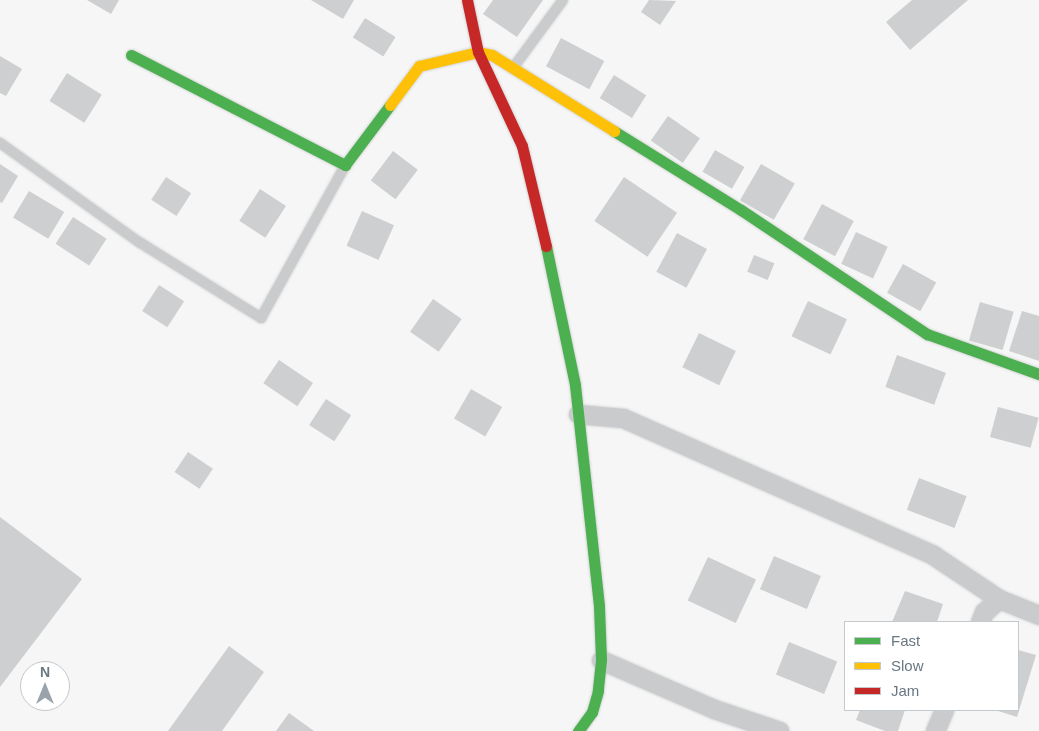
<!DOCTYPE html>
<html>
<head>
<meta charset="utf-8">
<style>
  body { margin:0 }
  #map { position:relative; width:1039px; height:731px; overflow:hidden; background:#f6f6f6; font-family:Helvetica,sans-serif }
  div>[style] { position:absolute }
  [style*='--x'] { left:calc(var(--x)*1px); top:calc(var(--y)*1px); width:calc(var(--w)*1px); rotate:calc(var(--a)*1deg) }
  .building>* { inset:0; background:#cecfd0; transform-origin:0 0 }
  .roads { filter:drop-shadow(0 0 1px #d3d4d4) drop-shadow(0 0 1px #d3d4d4) }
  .lane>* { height:10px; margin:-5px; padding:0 5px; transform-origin:5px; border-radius:5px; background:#c9cbcc }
  .street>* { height:19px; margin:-9.5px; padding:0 9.5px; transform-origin:9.5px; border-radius:9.5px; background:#c9cbcc }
  .fast>* { height:11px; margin:-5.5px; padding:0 5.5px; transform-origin:5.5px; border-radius:5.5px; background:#4caf50 }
  .slow>* { height:11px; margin:-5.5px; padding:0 5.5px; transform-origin:5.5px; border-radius:5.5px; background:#ffc107 }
  .jam>* { height:11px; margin:-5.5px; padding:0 5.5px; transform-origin:5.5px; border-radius:5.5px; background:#c62828 }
  span { translate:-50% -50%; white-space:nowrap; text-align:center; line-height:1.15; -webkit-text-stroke:5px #fff; paint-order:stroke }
  .legend { position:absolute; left:844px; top:621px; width:175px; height:90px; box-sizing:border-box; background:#fff; border:1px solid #c3c9cd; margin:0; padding:6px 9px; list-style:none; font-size:15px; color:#697782 }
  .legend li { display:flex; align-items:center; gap:10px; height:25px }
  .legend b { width:25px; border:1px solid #c3c9cd }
  .north { position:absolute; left:20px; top:661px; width:50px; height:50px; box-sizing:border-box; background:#fff; border:1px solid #c3c9cd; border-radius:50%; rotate:0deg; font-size:14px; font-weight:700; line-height:20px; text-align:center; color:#697782 }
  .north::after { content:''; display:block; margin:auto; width:18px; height:22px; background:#9aa3ab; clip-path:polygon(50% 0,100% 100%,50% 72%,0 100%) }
</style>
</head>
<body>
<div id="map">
  <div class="building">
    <i style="clip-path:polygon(87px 0,119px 0,111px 14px)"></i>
    <i style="clip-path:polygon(311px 0,354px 0,343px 19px)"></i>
    <i style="clip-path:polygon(493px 0,543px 0,517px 37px,483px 14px)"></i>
    <i style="clip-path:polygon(649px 0,676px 1px,660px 25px,641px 12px)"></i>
    <i style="clip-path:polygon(912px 0,968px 0,910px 50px,886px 22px)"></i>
    <i style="left:365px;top:18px;width:36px;height:23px;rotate:32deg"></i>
    <i style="left:561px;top:38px;width:49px;height:32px;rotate:28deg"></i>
    <i style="clip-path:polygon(0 56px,22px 69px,6px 96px,0 93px)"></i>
    <i style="left:67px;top:73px;width:41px;height:33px;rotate:32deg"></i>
    <i style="left:614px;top:75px;width:38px;height:27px;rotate:32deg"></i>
    <i style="left:668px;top:116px;width:39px;height:30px;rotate:35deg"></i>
    <i style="left:715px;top:150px;width:34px;height:25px;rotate:30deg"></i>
    <i style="left:393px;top:151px;width:31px;height:37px;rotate:37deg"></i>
    <i style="clip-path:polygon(0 164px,18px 176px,2px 203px,0 202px)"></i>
    <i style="left:761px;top:164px;width:39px;height:42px;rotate:30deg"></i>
    <i style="left:166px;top:177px;width:30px;height:27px;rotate:33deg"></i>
    <i style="left:624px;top:177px;width:64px;height:53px;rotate:34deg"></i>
    <i style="left:260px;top:189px;width:31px;height:38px;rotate:33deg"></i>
    <i style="left:29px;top:191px;width:41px;height:31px;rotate:31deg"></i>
    <i style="left:822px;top:204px;width:36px;height:40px;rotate:28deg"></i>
    <i style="left:362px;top:211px;width:35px;height:38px;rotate:24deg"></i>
    <i style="left:73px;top:217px;width:40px;height:32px;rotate:33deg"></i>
    <i style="left:856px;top:232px;width:35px;height:35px;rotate:25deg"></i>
    <i style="left:677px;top:233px;width:34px;height:44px;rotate:28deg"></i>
    <i style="left:754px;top:255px;width:22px;height:18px;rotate:22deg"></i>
    <i style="left:903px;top:264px;width:38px;height:33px;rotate:29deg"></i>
    <i style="left:159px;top:285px;width:30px;height:31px;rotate:33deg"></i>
    <i style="left:433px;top:299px;width:35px;height:40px;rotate:35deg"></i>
    <i style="left:808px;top:301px;width:43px;height:39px;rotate:25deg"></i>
    <i style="left:980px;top:302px;width:35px;height:40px;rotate:16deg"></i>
    <i style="clip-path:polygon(1022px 311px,1039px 316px,1039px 361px,1009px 351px)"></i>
    <i style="left:699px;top:333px;width:41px;height:38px;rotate:26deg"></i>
    <i style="left:897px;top:355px;width:52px;height:34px;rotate:20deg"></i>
    <i style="left:279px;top:360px;width:41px;height:28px;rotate:34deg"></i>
    <i style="left:471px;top:389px;width:36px;height:34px;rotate:30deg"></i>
    <i style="left:326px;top:399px;width:30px;height:31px;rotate:33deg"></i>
    <i style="left:998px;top:407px;width:42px;height:31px;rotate:15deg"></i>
    <i style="left:188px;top:452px;width:30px;height:24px;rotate:34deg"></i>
    <i style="left:919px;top:478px;width:51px;height:34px;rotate:21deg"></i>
    <i style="clip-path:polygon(0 517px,82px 579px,0 687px)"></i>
    <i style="left:774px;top:556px;width:51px;height:36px;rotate:23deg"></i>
    <i style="left:708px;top:557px;width:53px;height:48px;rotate:25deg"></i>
    <i style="clip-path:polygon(905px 591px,943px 604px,937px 622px,892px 622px)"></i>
    <i style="left:789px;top:642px;width:52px;height:35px;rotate:22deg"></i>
    <i style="clip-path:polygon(229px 646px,264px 672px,222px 731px,168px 731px)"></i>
    <i style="clip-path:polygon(1018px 650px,1036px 655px,1017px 717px,995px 710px,1018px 710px)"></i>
    <i style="clip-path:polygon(860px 710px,905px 710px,898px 731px,885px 731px,856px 720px)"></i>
    <i style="clip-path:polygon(289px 713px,314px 731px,276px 731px)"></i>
  </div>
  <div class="roads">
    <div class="lane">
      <i style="--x:513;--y:68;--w:84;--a:-53.7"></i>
      <i style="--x:0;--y:143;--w:171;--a:35.5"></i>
      <i style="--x:139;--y:242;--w:144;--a:31.9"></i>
      <i style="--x:261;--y:318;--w:174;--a:-61.1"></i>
    </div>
    <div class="street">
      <i style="--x:578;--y:414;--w:45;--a:5.1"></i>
      <i style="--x:623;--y:418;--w:339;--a:23.8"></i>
      <i style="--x:933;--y:555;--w:79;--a:33.7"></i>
      <i style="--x:980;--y:622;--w:11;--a:-68"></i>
      <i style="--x:984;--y:612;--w:20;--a:-41"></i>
      <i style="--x:999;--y:599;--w:43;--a:21.8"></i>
      <i style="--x:601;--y:660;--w:123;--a:23.4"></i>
      <i style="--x:714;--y:709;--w:69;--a:18.7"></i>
      <i style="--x:935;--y:731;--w:23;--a:-67"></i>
    </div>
    <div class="fast">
      <i style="--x:131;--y:55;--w:241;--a:27.2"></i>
      <i style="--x:345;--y:165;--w:75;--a:-53.1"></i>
      <i style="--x:614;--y:131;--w:150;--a:31.9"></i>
      <i style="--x:741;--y:210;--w:224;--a:33.7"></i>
      <i style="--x:927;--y:334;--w:119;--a:19.7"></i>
      <i style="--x:546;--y:246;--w:142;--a:78.2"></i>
      <i style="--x:575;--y:385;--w:223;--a:83.8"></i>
      <i style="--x:599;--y:607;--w:53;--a:87.8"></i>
      <i style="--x:601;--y:660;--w:31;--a:96"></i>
      <i style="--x:598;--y:691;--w:22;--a:106"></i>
      <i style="--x:592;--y:712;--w:24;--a:126"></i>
    </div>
    <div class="slow">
      <i style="--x:390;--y:105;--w:49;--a:-53.4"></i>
      <i style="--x:419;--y:66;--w:61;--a:-13.3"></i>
      <i style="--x:478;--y:52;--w:14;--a:12"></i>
      <i style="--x:492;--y:55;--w:144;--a:31.9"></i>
    </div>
    <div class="jam">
      <i style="--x:467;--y:0;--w:53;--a:78.1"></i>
      <i style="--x:478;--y:52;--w:104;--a:64.9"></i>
      <i style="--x:522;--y:146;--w:103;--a:76.5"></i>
    </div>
  </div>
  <ul class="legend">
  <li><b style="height:6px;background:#4caf50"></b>Fast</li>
  <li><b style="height:6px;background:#ffc107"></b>Slow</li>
  <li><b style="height:6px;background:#c62828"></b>Jam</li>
  </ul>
  <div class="north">N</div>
</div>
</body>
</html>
